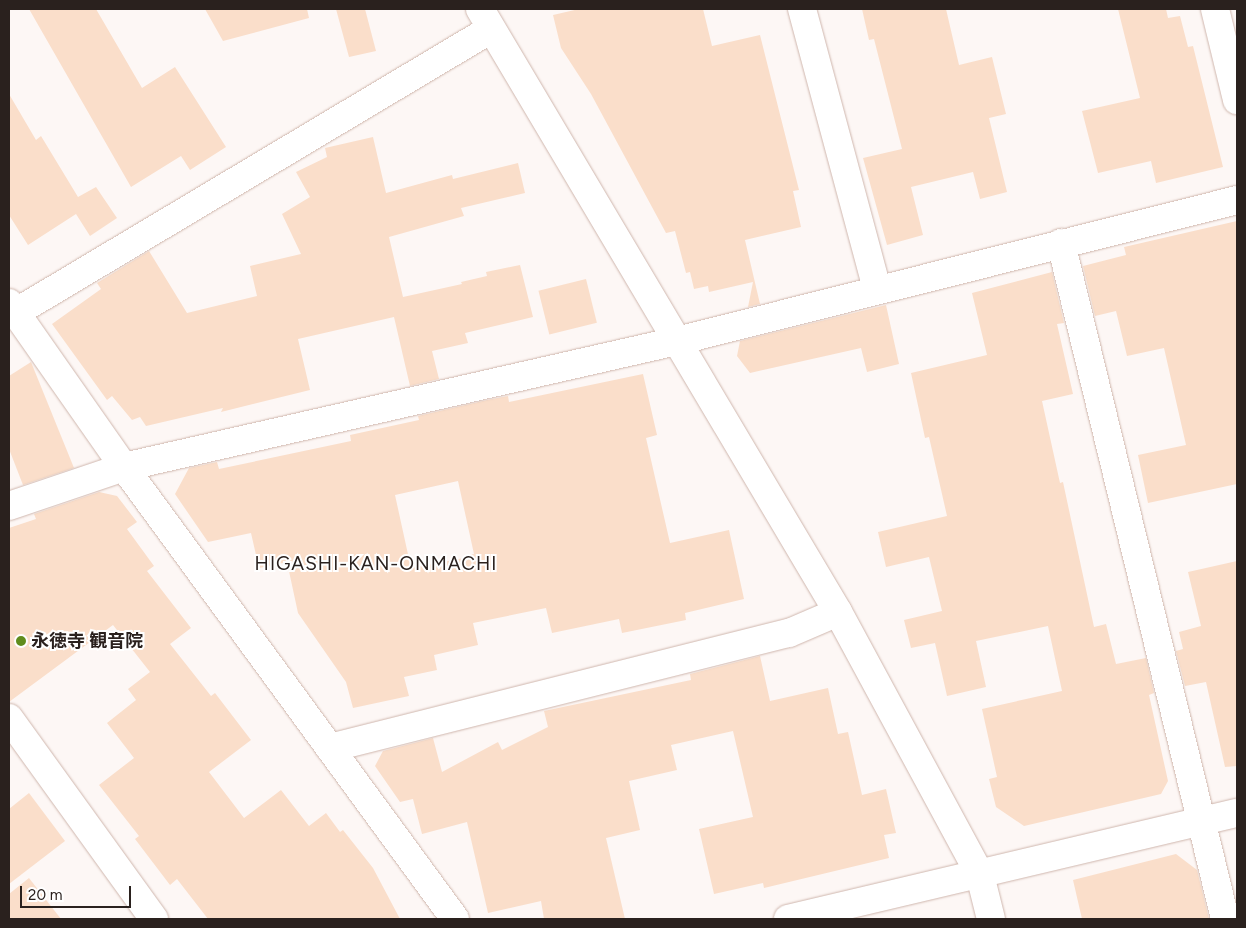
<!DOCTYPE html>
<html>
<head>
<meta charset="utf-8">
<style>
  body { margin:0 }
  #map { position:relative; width:1246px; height:928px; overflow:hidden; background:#fdf7f5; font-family:Figtree,"Noto Sans JP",sans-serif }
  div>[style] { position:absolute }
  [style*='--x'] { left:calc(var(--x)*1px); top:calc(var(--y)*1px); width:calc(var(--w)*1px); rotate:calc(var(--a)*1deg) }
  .building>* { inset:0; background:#fadeca; transform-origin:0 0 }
  .roads { filter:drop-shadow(0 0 1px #cfb6ad) drop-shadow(0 0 1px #cfb6ad) }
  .minor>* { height:28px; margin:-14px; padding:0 14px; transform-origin:14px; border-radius:14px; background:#fff }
  .dots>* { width:14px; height:14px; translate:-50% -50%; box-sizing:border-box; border:2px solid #fff; border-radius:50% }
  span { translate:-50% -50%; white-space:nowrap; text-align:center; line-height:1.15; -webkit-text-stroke:4px #fff; paint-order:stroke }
  .poi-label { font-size:18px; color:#2a211e; font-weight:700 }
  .left { translate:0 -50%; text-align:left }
  .neighbourhood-label { font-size:19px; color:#2a211e; letter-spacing:1px }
  .frame { position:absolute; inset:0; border:10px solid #2a211e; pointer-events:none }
  .scale { position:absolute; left:20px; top:886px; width:111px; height:22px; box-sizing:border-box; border:2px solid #2a211e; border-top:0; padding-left:6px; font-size:15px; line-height:18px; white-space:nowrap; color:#2a211e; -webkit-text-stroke:4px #fff; paint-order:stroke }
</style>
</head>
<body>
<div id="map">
  <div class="building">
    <i style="clip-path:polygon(29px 9px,96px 9px,142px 88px,175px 67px,226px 147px,190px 170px,181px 156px,131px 187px)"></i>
    <i style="clip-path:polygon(205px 9px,307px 9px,309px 18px,223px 41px)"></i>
    <i style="clip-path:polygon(336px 9px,365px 9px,376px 51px,349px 57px)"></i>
    <i style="clip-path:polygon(579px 9px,703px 9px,712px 46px,760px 35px,799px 190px,793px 191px,801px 227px,745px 240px,760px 304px,748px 307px,753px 282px,709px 292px,708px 286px,694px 289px,690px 272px,686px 273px,675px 231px,666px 233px,591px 94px,561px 48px,553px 15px)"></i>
    <i style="clip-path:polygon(862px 9px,946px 9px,959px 65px,992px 57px,1006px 114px,989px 118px,1007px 192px,980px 199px,973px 172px,911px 187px,923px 235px,887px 245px,863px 158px,902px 149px,874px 39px,869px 40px)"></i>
    <i style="clip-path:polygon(1118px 9px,1166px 9px,1168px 18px,1180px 16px,1188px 47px,1193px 46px,1223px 167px,1156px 183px,1151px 161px,1098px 173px,1082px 111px,1140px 98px)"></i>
    <i style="clip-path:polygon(9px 94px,36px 140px,41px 136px,78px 197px,96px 187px,117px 218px,90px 236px,76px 214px,28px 245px,9px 215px)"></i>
    <i style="clip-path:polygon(373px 137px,386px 193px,452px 175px,453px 179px,518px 163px,525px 193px,461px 208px,464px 216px,389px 237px,403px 297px,462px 284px,461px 282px,487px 276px,486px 272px,520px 265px,533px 317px,465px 333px,468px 343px,432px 351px,439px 379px,410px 386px,394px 317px,298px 339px,310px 390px,221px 412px,223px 408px,146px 426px,140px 417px,132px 420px,112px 396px,107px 400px,52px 324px,101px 289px,97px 283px,149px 251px,187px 313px,257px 296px,250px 266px,301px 254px,282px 214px,310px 197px,296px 172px,327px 157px,325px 148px)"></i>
    <i style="clip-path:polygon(1237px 221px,1237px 484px,1148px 503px,1138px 455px,1186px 445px,1164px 348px,1127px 356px,1116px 311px,1095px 316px,1083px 266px,1126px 255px,1124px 247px)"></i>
    <i style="clip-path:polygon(1052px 272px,1064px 323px,1057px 324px,1073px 394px,1042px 401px,1060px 483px,1063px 482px,1094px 627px,1106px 624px,1116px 664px,1146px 658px,1154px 693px,1149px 695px,1168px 781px,1161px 794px,1024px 826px,996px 807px,989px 779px,997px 777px,982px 709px,1062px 691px,1048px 626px,976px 641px,986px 687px,947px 696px,935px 643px,911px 648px,904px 620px,942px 611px,929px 557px,886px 567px,878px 532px,947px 516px,929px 437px,925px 438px,911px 373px,987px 355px,972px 293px)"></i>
    <i style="left:586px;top:279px;width:45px;height:49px;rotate:76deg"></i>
    <i style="clip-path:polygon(886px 305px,899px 364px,867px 372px,861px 348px,750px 373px,737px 356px,740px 341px)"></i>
    <i style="clip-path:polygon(31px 362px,74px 468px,23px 485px,9px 449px,9px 376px)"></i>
    <i style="clip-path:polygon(evenodd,643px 374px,657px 435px,646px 438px,670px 543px,729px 530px,744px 599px,685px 613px,686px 620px,622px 633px,619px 619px,552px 633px,546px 608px,473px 623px,478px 645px,434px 655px,437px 670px,404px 677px,409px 696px,353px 708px,346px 682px,298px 613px,287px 562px,259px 568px,251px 533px,208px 542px,175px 494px,189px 468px,217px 462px,219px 469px,351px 441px,350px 435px,419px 420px,418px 416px,487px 400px,508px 396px,509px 402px,643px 374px,458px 481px,474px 554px,468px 555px,469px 557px,411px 568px,395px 495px,458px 481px)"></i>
    <i style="clip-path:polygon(99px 492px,117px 496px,137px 522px,127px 529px,154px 566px,147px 571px,191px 628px,170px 644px,211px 696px,215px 693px,251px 740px,209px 772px,244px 818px,281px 790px,309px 826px,326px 813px,340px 832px,343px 830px,373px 868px,400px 919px,208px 919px,177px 879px,170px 885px,135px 839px,139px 836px,99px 785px,134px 758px,107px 723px,136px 700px,128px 689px,150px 672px,113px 625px,9px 702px,9px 528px,36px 519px,34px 514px)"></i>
    <i style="clip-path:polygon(1237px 561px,1237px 766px,1225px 767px,1206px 682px,1185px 686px,1176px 651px,1183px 649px,1179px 632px,1201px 626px,1188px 572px)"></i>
    <i style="clip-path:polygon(760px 656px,770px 701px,828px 688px,838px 734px,848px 732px,862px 795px,886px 789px,896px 833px,884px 835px,889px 858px,764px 888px,763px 883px,714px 894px,699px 829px,753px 817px,733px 731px,671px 745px,677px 770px,629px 781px,640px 830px,606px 838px,625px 919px,544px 919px,541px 901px,488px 913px,467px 822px,422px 834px,413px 799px,400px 802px,375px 766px,383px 751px,433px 738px,442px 772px,498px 742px,502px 750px,548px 727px,544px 711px,691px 680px,690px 674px)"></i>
    <i style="clip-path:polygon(29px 793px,65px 841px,9px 884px,9px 809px)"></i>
    <i style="clip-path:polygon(1176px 854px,1197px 870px,1209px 919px,1082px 919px,1073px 880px)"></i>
    <i style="clip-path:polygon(29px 878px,61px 919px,9px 919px,9px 894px)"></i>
  </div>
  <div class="roads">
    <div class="minor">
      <i style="--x:480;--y:9;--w:701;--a:59.3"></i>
      <i style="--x:838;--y:612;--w:299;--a:61.6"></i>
      <i style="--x:980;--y:875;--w:45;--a:76"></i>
      <i style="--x:802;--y:9;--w:290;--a:75"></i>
      <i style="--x:1215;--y:9;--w:94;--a:76.4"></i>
      <i style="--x:1061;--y:243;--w:696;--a:76.36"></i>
      <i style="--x:9;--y:303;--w:200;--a:55"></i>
      <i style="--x:124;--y:467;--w:560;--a:53.78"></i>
      <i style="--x:15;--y:313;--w:554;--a:-30.82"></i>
      <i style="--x:9;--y:506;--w:121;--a:-18.7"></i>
      <i style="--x:124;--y:467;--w:567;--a:-12.84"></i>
      <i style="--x:677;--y:341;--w:577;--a:-14.13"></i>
      <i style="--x:9;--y:718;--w:248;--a:54.2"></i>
      <i style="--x:330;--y:748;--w:473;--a:-14.1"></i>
      <i style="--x:789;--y:633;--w:53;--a:-23.2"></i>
      <i style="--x:788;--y:919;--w:461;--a:-13.3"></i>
    </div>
  </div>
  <div class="dots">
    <i style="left:21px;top:641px;background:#608c1d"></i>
  </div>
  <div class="poi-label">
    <span class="left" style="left:31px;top:641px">永徳寺 観音院</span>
  </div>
  <div class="neighbourhood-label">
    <span style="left:376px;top:564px">HIGASHI-KAN-ONMACHI</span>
  </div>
  <div class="frame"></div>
  <div class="scale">20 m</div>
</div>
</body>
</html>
